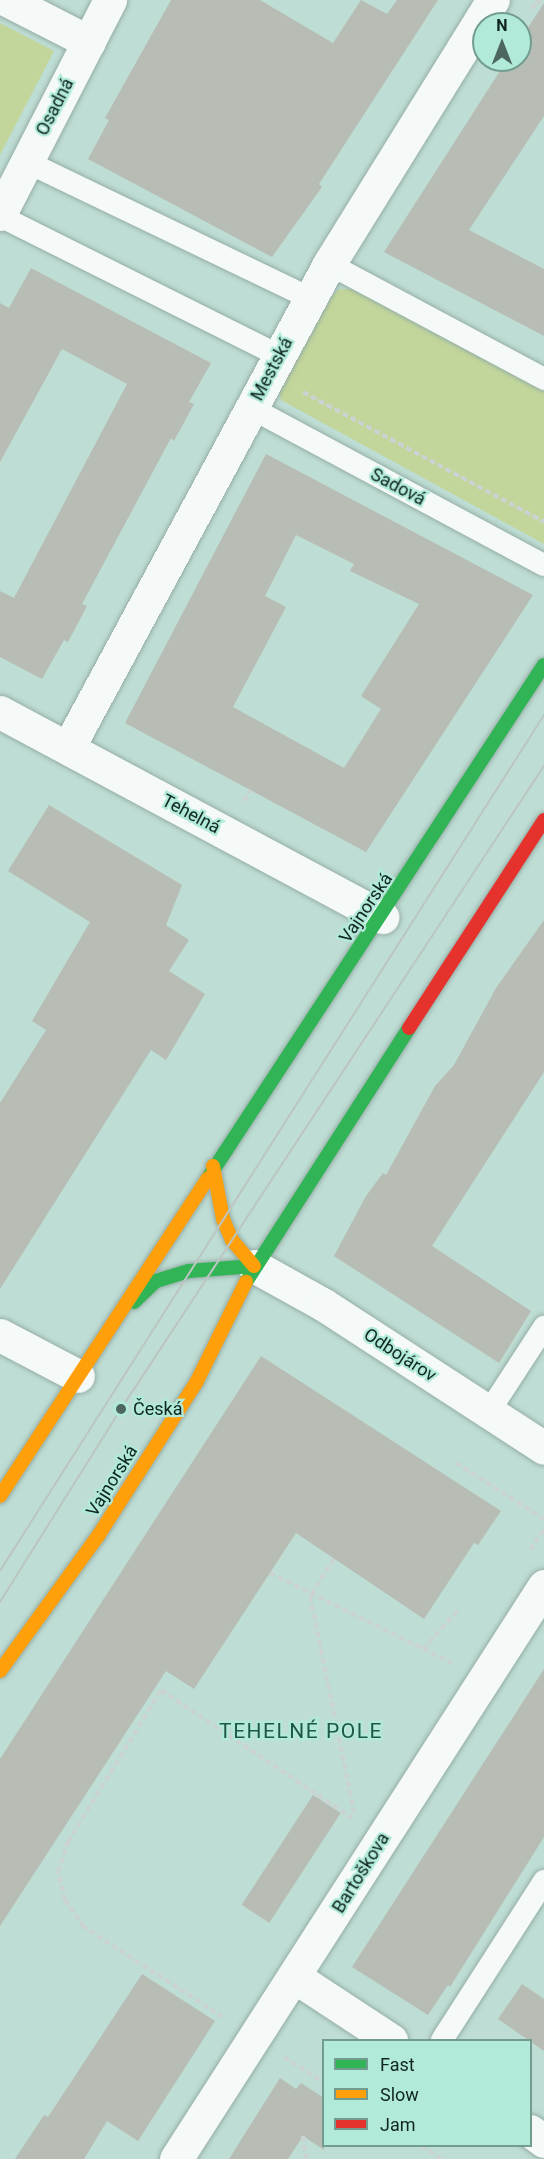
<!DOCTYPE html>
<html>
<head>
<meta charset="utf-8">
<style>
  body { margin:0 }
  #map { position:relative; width:544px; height:2159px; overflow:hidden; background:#beddd4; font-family:Roboto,sans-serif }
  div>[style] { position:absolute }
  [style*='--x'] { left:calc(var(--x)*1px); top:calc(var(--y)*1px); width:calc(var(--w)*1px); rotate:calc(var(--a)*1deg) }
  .green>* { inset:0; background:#c2d69b }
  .building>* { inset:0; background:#b7bdb4; transform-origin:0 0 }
  .path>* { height:4px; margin-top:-2px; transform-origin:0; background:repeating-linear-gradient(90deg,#cad3d1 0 6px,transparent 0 9px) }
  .roads { filter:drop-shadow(0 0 2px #95ada6) drop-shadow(0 0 2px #95ada6) }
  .lane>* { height:22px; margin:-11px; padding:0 11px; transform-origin:11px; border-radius:11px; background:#f5faf9 }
  .street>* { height:33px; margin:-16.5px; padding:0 16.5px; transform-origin:16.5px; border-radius:16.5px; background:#f5faf9 }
  .fast>* { height:14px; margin:-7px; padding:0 7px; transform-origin:7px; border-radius:7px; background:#30b455 }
  .slow>* { height:14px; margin:-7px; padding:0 7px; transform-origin:7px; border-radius:7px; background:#ff9f0a }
  .jam>* { height:14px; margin:-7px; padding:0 7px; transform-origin:7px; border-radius:7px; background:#e5322d }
  .tram>* { height:1.5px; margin:-0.75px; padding:0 0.75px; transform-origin:0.75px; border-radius:0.75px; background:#bcc5c2 }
  .dots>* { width:16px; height:16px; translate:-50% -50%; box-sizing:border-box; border:3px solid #b1ead9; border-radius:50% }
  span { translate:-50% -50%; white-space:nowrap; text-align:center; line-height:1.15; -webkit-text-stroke:4.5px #b1ead9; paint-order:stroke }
  .street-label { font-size:18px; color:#102620 }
  .poi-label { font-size:18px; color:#102620 }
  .left { translate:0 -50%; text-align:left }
  .quarter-label { font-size:21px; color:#205749; letter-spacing:1.5px }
  .legend { position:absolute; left:322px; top:2039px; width:210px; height:108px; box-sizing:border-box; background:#b1ead9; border:2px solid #719c8f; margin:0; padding:8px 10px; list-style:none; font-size:18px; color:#102620 }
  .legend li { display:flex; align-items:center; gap:12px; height:30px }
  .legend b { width:30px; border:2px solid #719c8f }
  .north { position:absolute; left:472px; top:12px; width:60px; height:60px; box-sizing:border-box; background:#b1ead9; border:2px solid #719c8f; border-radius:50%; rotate:0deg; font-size:16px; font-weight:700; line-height:24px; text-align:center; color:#102620 }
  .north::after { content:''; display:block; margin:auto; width:21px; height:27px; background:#4d665f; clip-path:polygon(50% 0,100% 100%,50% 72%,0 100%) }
</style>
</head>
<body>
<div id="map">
  <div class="green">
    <i style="clip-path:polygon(0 23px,54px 51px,0 155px)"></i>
    <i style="clip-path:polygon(339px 289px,352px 289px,544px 391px,544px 544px,281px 400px,278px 387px,325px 303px)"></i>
  </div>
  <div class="building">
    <i style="clip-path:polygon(171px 0,260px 0,333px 43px,361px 0,387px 14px,397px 0,438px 0,319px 184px,322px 187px,272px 257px,88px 159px,109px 120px,105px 118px)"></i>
    <i style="clip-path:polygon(544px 3px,544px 116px,469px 230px,544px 269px,544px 336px,384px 252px,507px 60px,520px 60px,520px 40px)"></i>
    <i style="clip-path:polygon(31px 268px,211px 363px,189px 402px,194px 404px,174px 441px,171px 438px,82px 604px,87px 606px,68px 642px,64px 640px,42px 679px,0 657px,0 591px,14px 598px,127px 384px,62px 349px,0 462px,0 303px,9px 308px)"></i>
    <i style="clip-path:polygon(evenodd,266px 454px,533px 595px,366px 852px,125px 723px,266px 454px,296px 535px,354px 564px,350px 571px,419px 604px,361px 696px,381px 709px,344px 768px,233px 707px,286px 607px,265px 596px,296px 535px)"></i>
    <i style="clip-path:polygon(49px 805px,182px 885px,166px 925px,189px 940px,169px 971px,205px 994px,166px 1060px,151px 1050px,0 1289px,0 1103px,46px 1030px,32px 1021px,90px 922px,8px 871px)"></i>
    <i style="clip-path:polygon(544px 920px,544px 1072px,432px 1246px,531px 1311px,499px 1363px,334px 1256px,366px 1196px,383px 1173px,386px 1175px,435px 1086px,454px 1065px,496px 988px)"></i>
    <i style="clip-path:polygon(261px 1356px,501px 1511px,478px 1545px,474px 1543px,424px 1619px,296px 1533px,194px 1689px,166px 1671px,0 1926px,0 1759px)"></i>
    <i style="clip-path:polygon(544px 1669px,544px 1837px,450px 1987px,448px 1985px,428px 2015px,352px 1967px)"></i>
    <i style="left:313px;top:1795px;width:33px;height:131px;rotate:33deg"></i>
    <i style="clip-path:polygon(142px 1974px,215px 2021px,138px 2141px,107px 2121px,84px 2159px,15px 2159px,44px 2115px,48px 2117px)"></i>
    <i style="clip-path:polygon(522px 1984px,544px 1999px,544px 2051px,498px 2019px)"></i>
    <i style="clip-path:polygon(280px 2078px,296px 2089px,301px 2083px,324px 2098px,324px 2150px,303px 2136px,288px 2159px,229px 2159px)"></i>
  </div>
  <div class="path">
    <i style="--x:536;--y:0;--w:9;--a:32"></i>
    <i style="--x:532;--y:9;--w:9;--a:-58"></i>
    <i style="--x:303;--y:392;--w:274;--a:28.3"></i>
    <i style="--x:244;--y:801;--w:13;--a:-61"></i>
    <i style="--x:456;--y:1463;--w:104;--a:32.5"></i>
    <i style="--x:530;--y:1550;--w:25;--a:-56"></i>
    <i style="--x:334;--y:1559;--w:44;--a:123"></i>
    <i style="--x:310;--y:1596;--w:220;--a:78.5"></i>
    <i style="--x:270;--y:1573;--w:203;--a:26.3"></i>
    <i style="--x:423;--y:1649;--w:52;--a:-48.1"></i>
    <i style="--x:223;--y:2017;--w:166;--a:-147.1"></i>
    <i style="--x:84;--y:1927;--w:33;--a:-125"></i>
    <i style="--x:65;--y:1900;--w:29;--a:-104"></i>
    <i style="--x:58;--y:1872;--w:32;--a:-72"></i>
    <i style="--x:68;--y:1842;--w:178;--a:-58.5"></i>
    <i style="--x:161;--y:1690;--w:230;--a:33.8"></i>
    <i style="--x:284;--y:2057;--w:48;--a:33"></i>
    <i style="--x:303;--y:2136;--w:23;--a:83"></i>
    <i style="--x:421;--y:2146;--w:25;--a:32"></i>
  </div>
  <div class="roads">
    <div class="lane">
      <i style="--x:27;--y:162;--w:314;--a:25.7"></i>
      <i style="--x:0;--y:216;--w:312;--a:26.6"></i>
      <i style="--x:329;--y:264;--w:244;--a:28.1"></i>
      <i style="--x:251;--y:408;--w:332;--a:28.2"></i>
      <i style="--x:488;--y:1413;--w:103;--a:-56.9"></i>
      <i style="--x:442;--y:2040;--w:189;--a:-57.3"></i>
    </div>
    <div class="street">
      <i style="--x:7;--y:0;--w:92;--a:27.1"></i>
      <i style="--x:0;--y:214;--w:241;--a:-62.8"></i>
      <i style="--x:0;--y:712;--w:434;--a:28.2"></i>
      <i style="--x:68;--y:748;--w:550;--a:-61.66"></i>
      <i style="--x:329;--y:264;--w:311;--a:-58.2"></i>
      <i style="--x:254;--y:1266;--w:80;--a:29.1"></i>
      <i style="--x:324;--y:1305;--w:262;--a:33"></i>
      <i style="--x:0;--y:1335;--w:88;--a:27.7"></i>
      <i style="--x:295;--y:1977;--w:115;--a:33.3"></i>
      <i style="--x:530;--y:2131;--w:17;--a:36"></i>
      <i style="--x:176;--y:2159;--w:681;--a:-57.29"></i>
    </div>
    <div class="fast">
      <i style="--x:208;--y:1178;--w:613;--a:-56.78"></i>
      <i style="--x:246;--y:1282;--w:302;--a:-57.3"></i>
      <i style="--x:134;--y:1302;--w:30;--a:-44"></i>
      <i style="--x:156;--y:1281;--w:34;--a:-17"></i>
      <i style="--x:189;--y:1271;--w:65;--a:-4.4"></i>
    </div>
    <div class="slow">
      <i style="--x:213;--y:1166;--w:54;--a:79.3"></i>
      <i style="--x:223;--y:1219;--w:23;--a:67"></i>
      <i style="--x:232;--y:1240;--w:34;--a:50"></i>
      <i style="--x:0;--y:1496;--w:380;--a:-56.8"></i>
      <i style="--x:0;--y:1671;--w:167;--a:-54"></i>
      <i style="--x:98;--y:1536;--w:182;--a:-57.4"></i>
      <i style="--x:196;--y:1383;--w:113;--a:-63.7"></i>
    </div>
    <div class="jam">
      <i style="--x:409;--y:1028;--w:248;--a:-57"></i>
    </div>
  </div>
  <div class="tram">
    <i style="--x:0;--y:1571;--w:1014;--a:-57.56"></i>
    <i style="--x:0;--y:1602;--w:228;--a:-57.9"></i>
    <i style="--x:121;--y:1409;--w:770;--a:-56.66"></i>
  </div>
  <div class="dots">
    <i style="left:121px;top:1409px;background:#4d665f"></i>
  </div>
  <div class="street-label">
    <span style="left:55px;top:107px;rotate:-63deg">Osadná</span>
    <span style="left:272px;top:369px;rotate:-62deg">Mestská</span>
    <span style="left:398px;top:487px;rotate:28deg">Sadová</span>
    <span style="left:191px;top:814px;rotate:28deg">Tehelná</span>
    <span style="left:366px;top:908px;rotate:-56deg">Vajnorská</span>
    <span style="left:400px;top:1355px;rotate:33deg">Odbojárov</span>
    <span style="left:112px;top:1481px;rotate:-58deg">Vajnorská</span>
    <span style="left:361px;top:1873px;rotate:-58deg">Bartoškova</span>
  </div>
  <div class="poi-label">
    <span class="left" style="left:133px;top:1409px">Česká</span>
  </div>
  <div class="quarter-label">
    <span style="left:301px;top:1731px">TEHELNÉ POLE</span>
  </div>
  <ul class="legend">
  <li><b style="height:8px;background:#30b455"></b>Fast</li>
  <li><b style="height:8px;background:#ff9f0a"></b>Slow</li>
  <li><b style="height:8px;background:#e5322d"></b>Jam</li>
  </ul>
  <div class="north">N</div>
</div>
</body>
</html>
